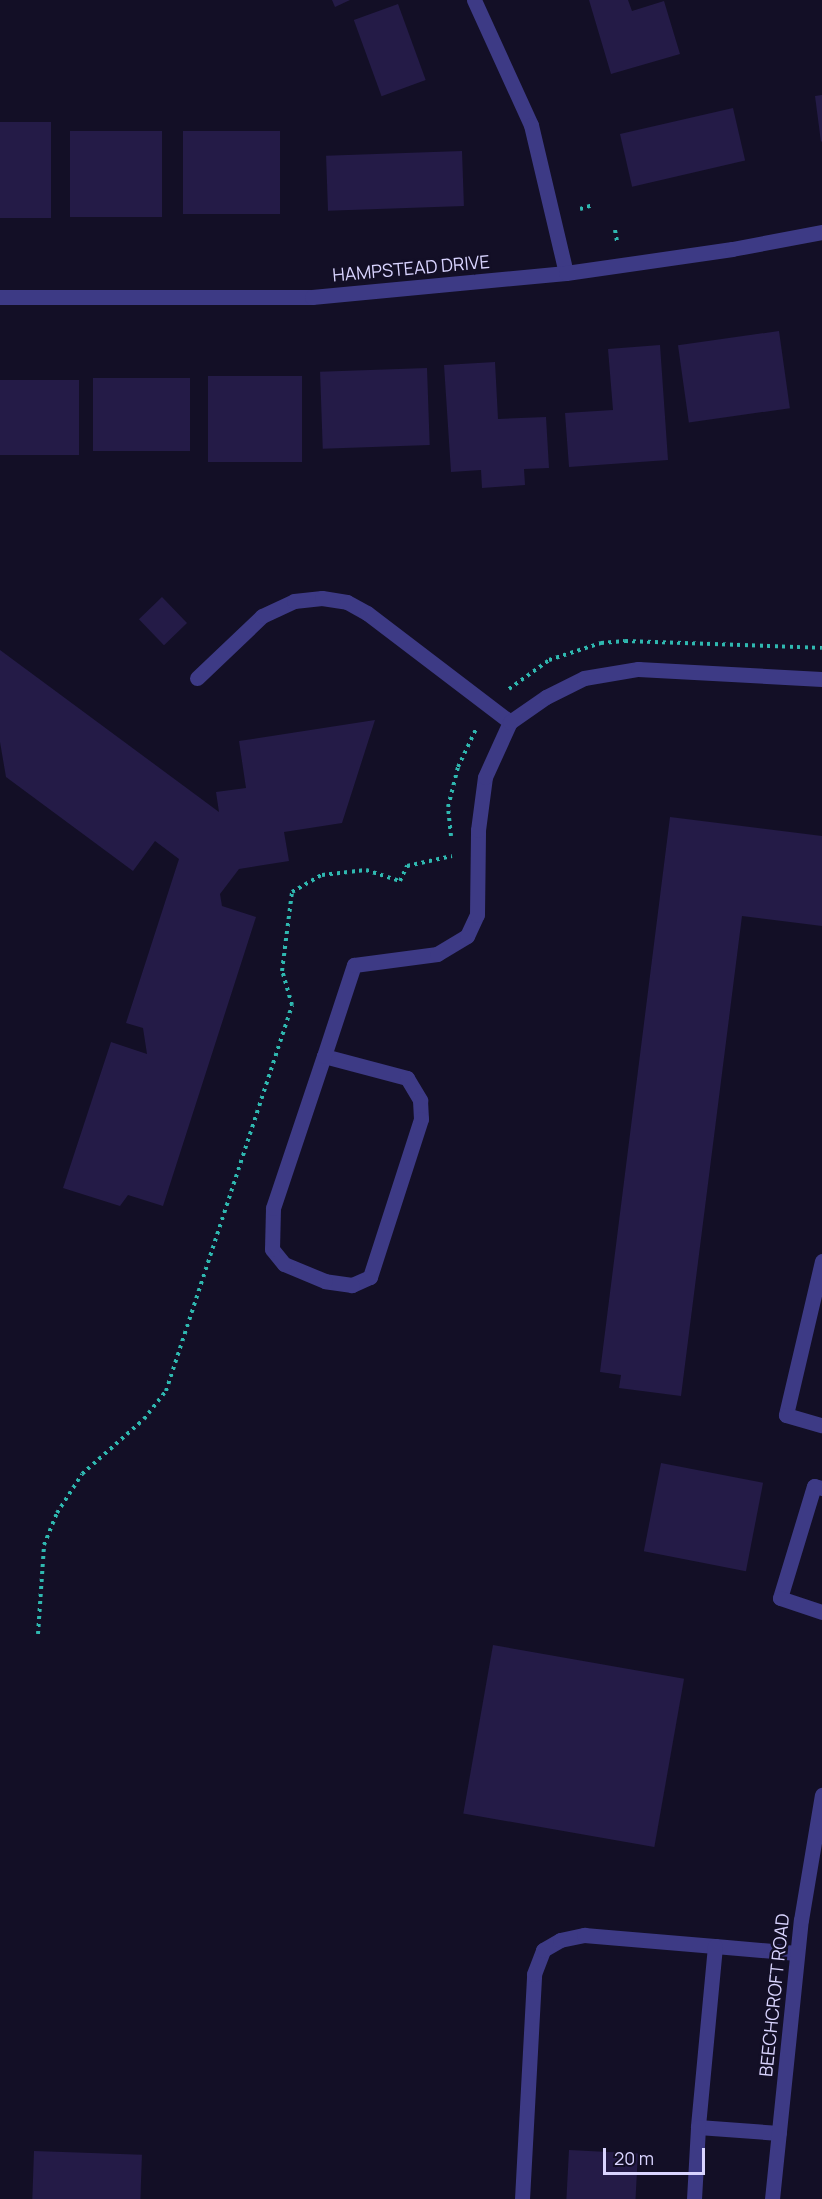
<!DOCTYPE html>
<html>
<head>
<meta charset="utf-8">
<style>
  body { margin:0 }
  #map { position:relative; width:822px; height:2199px; overflow:hidden; background:#130f26; font-family:Manrope,sans-serif }
  div>[style] { position:absolute }
  [style*='--x'] { left:calc(var(--x)*1px); top:calc(var(--y)*1px); width:calc(var(--w)*1px); rotate:calc(var(--a)*1deg) }
  .building>* { inset:0; background:#241b47; transform-origin:0 0 }
  .path>* { height:4px; margin-top:-2px; transform-origin:0; background:repeating-linear-gradient(90deg,#2fb8b0 0 3px,transparent 0 7.5px) }
  .minor>* { height:15px; margin:-7.5px; padding:0 7.5px; transform-origin:7.5px; border-radius:7.5px; background:#3d3a85 }
  span { translate:-50% -50%; white-space:nowrap; text-align:center; line-height:1.15; -webkit-text-stroke:5px #130f26; paint-order:stroke }
  .street-label { font-size:18px; color:#d9d4ff }
  .scale { position:absolute; left:603px; top:2148px; width:102px; height:27px; box-sizing:border-box; border:3px solid #d9d4ff; border-top:0; padding-left:8px; font-size:18px; line-height:21px; white-space:nowrap; color:#d9d4ff; -webkit-text-stroke:4px #130f26; paint-order:stroke }
</style>
</head>
<body>
<div id="map">
  <div class="building">
    <i style="clip-path:polygon(332px 0,350px 0,335px 7px)"></i>
    <i style="clip-path:polygon(589px 0,628px 0,632px 11px,664px 1px,680px 54px,611px 74px)"></i>
    <i style="left:398px;top:4px;width:81px;height:47px;rotate:70deg"></i>
    <i style="clip-path:polygon(822px 95px,822px 141px,821px 142px,815px 96px)"></i>
    <i style="left:733px;top:108px;width:54px;height:116px;rotate:77deg"></i>
    <i style="left:0;top:122px;width:51px;height:96px"></i>
    <i style="left:70px;top:131px;width:92px;height:86px"></i>
    <i style="left:183px;top:131px;width:97px;height:83px"></i>
    <i style="left:462px;top:151px;width:55px;height:136px;rotate:88deg"></i>
    <i style="left:779px;top:331px;width:78px;height:102px;rotate:82deg"></i>
    <i style="clip-path:polygon(660px 345px,668px 460px,569px 467px,565px 413px,613px 410px,608px 349px)"></i>
    <i style="clip-path:polygon(495px 362px,498px 419px,546px 417px,549px 468px,524px 469px,525px 485px,482px 488px,481px 470px,451px 472px,444px 365px)"></i>
    <i style="left:427px;top:368px;width:77px;height:107px;rotate:88deg"></i>
    <i style="left:208px;top:376px;width:94px;height:86px"></i>
    <i style="left:93px;top:378px;width:97px;height:73px"></i>
    <i style="left:0;top:380px;width:79px;height:75px"></i>
    <i style="left:162px;top:597px;width:36px;height:32px;rotate:46deg"></i>
    <i style="clip-path:polygon(0 650px,219px 812px,216px 792px,246px 788px,239px 741px,375px 720px,342px 823px,284px 832px,289px 861px,239px 869px,220px 894px,222px 906px,256px 917px,163px 1206px,128px 1195px,120px 1206px,63px 1188px,111px 1042px,147px 1054px,143px 1028px,126px 1023px,179px 859px,155px 841px,133px 871px,6px 777px,0 742px)"></i>
    <i style="clip-path:polygon(670px 817px,822px 836px,822px 926px,742px 916px,681px 1396px,619px 1388px,621px 1375px,600px 1372px)"></i>
    <i style="left:661px;top:1463px;width:104px;height:90px;rotate:11deg"></i>
    <i style="left:493px;top:1645px;width:194px;height:171px;rotate:10deg"></i>
    <i style="left:569px;top:2150px;width:69px;height:49px;rotate:3deg"></i>
    <i style="left:34px;top:2151px;width:108px;height:48px;rotate:2deg"></i>
  </div>
  <div class="path">
    <i style="--x:580;--y:209;--w:14;--a:-17"></i>
    <i style="--x:615;--y:230;--w:11;--a:80"></i>
    <i style="--x:509;--y:689;--w:49;--a:-35.9"></i>
    <i style="--x:549;--y:660;--w:55;--a:-18.1"></i>
    <i style="--x:601;--y:643;--w:24;--a:-5"></i>
    <i style="--x:625;--y:641;--w:197;--a:2"></i>
    <i style="--x:451;--y:836;--w:29;--a:-96"></i>
    <i style="--x:448;--y:807;--w:41;--a:-76"></i>
    <i style="--x:458;--y:767;--w:44;--a:-64.6"></i>
    <i style="--x:38;--y:1634;--w:89;--a:-86.1"></i>
    <i style="--x:44;--y:1545;--w:35;--a:-68"></i>
    <i style="--x:57;--y:1513;--w:46;--a:-57.3"></i>
    <i style="--x:82;--y:1474;--w:83;--a:-41.6"></i>
    <i style="--x:144;--y:1419;--w:36;--a:-52"></i>
    <i style="--x:166;--y:1391;--w:406;--a:-71.9"></i>
    <i style="--x:292;--y:1005;--w:35;--a:-106"></i>
    <i style="--x:282;--y:971;--w:80;--a:-82.8"></i>
    <i style="--x:292;--y:892;--w:34;--a:-30"></i>
    <i style="--x:322;--y:875;--w:44;--a:-6.5"></i>
    <i style="--x:366;--y:870;--w:36;--a:18"></i>
    <i style="--x:400;--y:881;--w:17;--a:-65"></i>
    <i style="--x:407;--y:866;--w:46;--a:-12.5"></i>
  </div>
  <div class="minor">
    <i style="--x:474;--y:0;--w:137;--a:65.5"></i>
    <i style="--x:531;--y:125;--w:152;--a:76.7"></i>
    <i style="--x:0;--y:297;--w:312;--a:0"></i>
    <i style="--x:312;--y:297;--w:255;--a:-5.4"></i>
    <i style="--x:566;--y:273;--w:168;--a:-8.2"></i>
    <i style="--x:732;--y:249;--w:92;--a:-10.7"></i>
    <i style="--x:197;--y:678;--w:90;--a:-43.6"></i>
    <i style="--x:262;--y:616;--w:35;--a:-25"></i>
    <i style="--x:294;--y:601;--w:28;--a:-6"></i>
    <i style="--x:322;--y:598;--w:25;--a:9"></i>
    <i style="--x:347;--y:602;--w:23;--a:29"></i>
    <i style="--x:367;--y:613;--w:180;--a:37.3"></i>
    <i style="--x:324;--y:1056;--w:86;--a:14.8"></i>
    <i style="--x:407;--y:1078;--w:26;--a:59"></i>
    <i style="--x:420;--y:1100;--w:19;--a:87"></i>
    <i style="--x:421;--y:1119;--w:166;--a:107.9"></i>
    <i style="--x:370;--y:1277;--w:20;--a:156"></i>
    <i style="--x:352;--y:1285;--w:27;--a:-172"></i>
    <i style="--x:325;--y:1281;--w:44;--a:-157.5"></i>
    <i style="--x:284;--y:1264;--w:19;--a:-129"></i>
    <i style="--x:272;--y:1249;--w:41;--a:-88.6"></i>
    <i style="--x:273;--y:1208;--w:160;--a:-71.5"></i>
    <i style="--x:324;--y:1056;--w:96;--a:-71.8"></i>
    <i style="--x:354;--y:965;--w:84;--a:-7.5"></i>
    <i style="--x:437;--y:954;--w:35;--a:-31"></i>
    <i style="--x:467;--y:936;--w:23;--a:-65"></i>
    <i style="--x:477;--y:915;--w:85;--a:-89.3"></i>
    <i style="--x:478;--y:830;--w:53;--a:-82.5"></i>
    <i style="--x:485;--y:777;--w:60;--a:-65.6"></i>
    <i style="--x:510;--y:722;--w:44;--a:-34.8"></i>
    <i style="--x:546;--y:697;--w:42;--a:-26.6"></i>
    <i style="--x:584;--y:678;--w:55;--a:-9.5"></i>
    <i style="--x:638;--y:669;--w:184;--a:3.1"></i>
    <i style="--x:822;--y:1261;--w:158;--a:103.2"></i>
    <i style="--x:786;--y:1415;--w:37;--a:16"></i>
    <i style="--x:822;--y:1488;--w:8;--a:-166"></i>
    <i style="--x:814;--y:1486;--w:117;--a:106.9"></i>
    <i style="--x:780;--y:1598;--w:44;--a:18.4"></i>
    <i style="--x:715;--y:1946;--w:82;--a:4.9"></i>
    <i style="--x:522;--y:2199;--w:225;--a:-86.9"></i>
    <i style="--x:534;--y:1974;--w:26;--a:-69"></i>
    <i style="--x:543;--y:1950;--w:20;--a:-30"></i>
    <i style="--x:560;--y:1940;--w:25;--a:-12"></i>
    <i style="--x:584;--y:1935;--w:131;--a:4.8"></i>
    <i style="--x:715;--y:1946;--w:182;--a:95.4"></i>
    <i style="--x:698;--y:2127;--w:81;--a:4.2"></i>
    <i style="--x:694;--y:2199;--w:72;--a:-86.8"></i>
    <i style="--x:772;--y:2199;--w:281;--a:-84.1"></i>
    <i style="--x:801;--y:1920;--w:127;--a:-80.5"></i>
  </div>
  <div class="street-label">
    <span style="left:411px;top:268px;rotate:-5deg">HAMPSTEAD DRIVE</span>
    <span style="left:774px;top:1995px;rotate:-84deg">BEECHCROFT ROAD</span>
  </div>
  <div class="scale">20 m</div>
</div>
</body>
</html>
